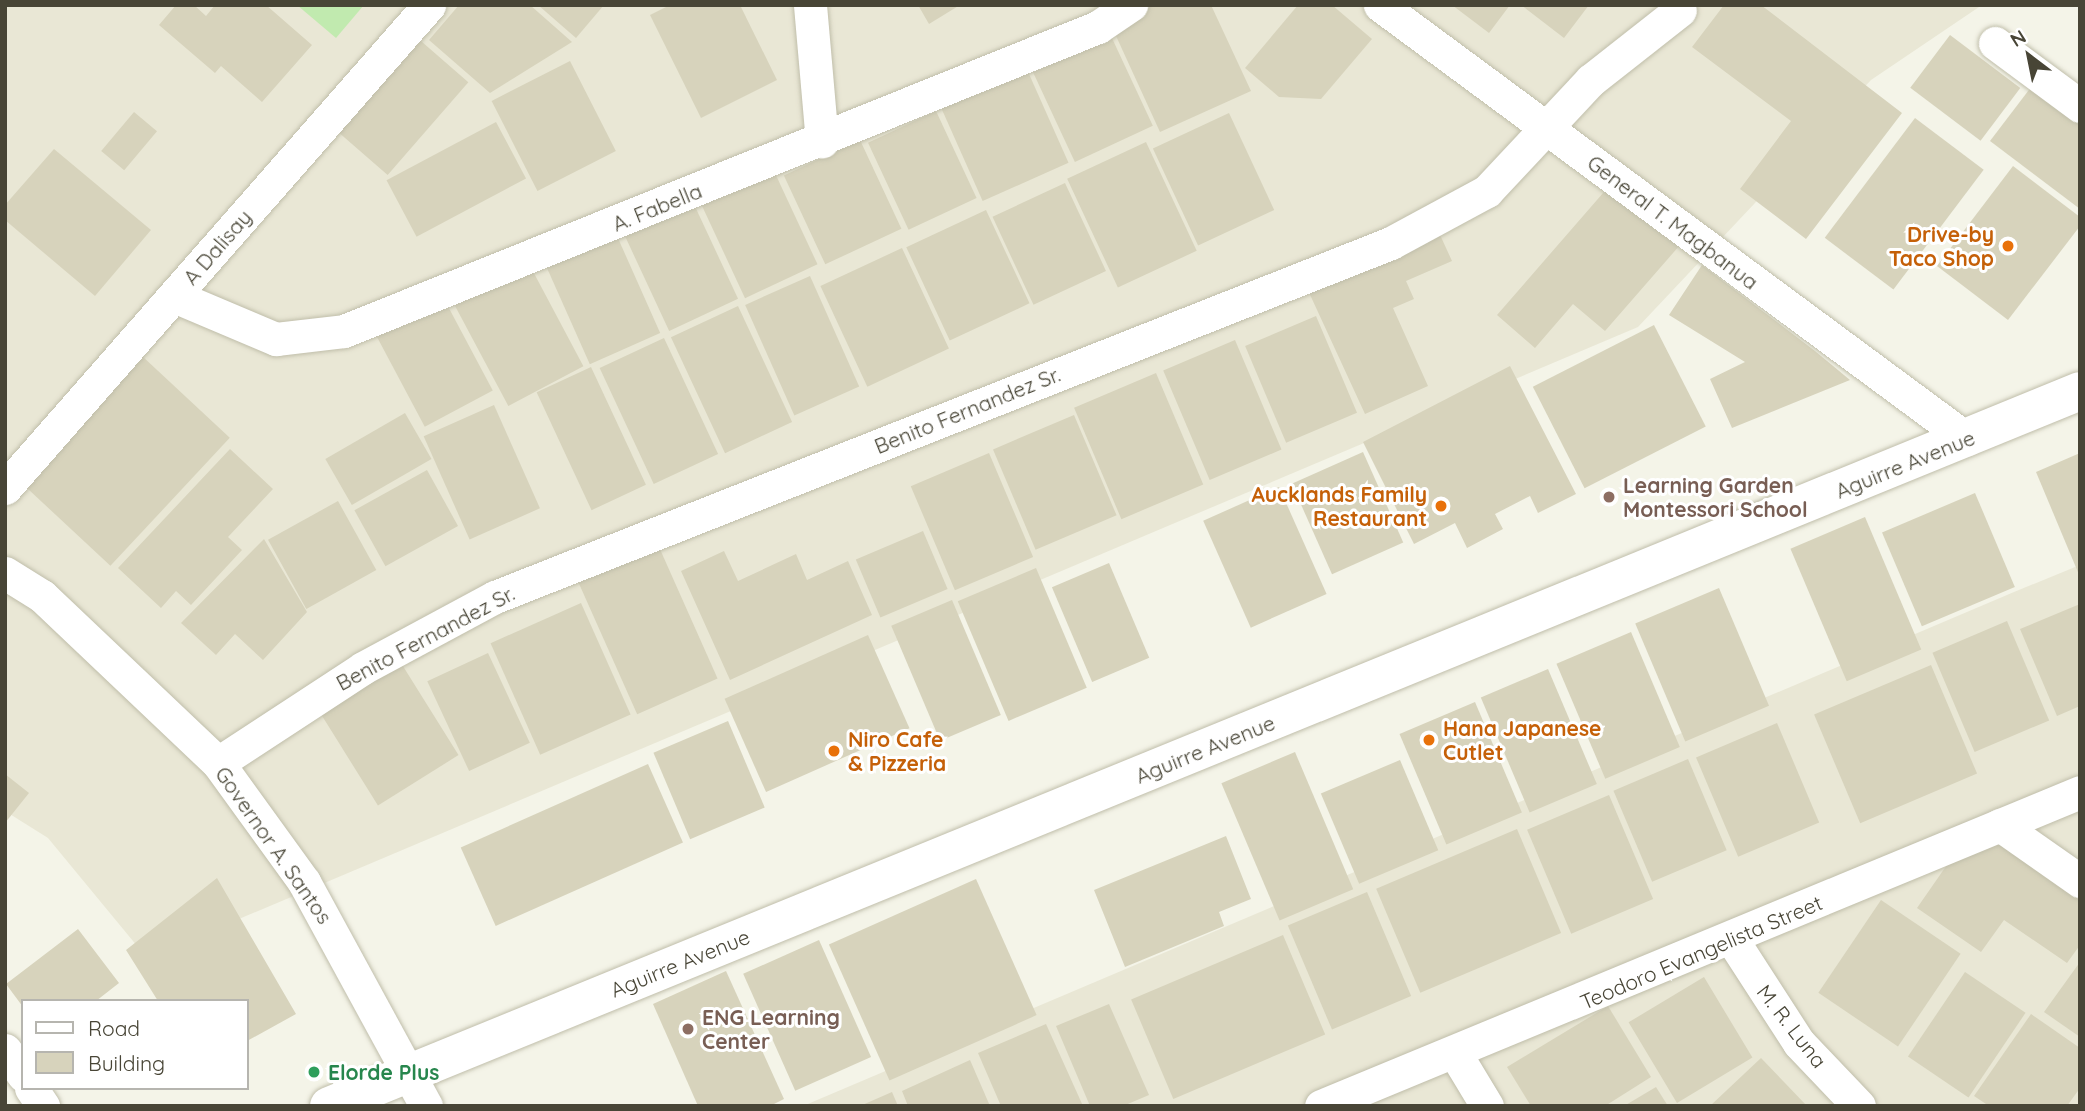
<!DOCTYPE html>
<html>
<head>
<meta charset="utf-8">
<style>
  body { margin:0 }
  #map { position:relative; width:2085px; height:1111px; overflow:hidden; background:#f4f4e8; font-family:Quicksand,sans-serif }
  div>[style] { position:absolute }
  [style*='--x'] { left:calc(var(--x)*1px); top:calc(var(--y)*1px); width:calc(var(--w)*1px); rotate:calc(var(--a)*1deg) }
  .residential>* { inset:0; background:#e9e7d5 }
  .green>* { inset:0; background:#c1eaaf }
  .building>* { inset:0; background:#d7d3bc; transform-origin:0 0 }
  .roads { filter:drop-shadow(0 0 2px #c0beaa) drop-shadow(0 0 2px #c0beaa) }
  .minor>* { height:33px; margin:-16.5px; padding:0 16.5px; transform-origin:16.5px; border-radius:16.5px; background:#fff }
  .tertiary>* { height:38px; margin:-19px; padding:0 19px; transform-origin:19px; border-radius:19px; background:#fff }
  .dots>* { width:19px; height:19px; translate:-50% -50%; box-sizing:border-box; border:4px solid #fff; border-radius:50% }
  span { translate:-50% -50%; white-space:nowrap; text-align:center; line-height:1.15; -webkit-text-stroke:6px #fff; paint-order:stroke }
  .street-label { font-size:21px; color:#484536 }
  .food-label { font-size:21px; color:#c56008; font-weight:700 }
  .right { translate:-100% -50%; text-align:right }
  .left { translate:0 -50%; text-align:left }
  .education-label { font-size:21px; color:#785e54; font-weight:700 }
  .leisure-label { font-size:21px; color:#27864d; font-weight:700 }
  .frame { position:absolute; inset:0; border:7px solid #484536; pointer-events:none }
  .legend { position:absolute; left:21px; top:999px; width:228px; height:91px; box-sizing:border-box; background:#fff; border:2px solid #b6b5af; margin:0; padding:9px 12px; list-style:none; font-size:21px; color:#484536 }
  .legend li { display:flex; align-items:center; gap:14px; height:35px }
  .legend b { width:35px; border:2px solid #b6b5af }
  .north { position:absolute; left:1994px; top:21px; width:70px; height:70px; -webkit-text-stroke:5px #fff; paint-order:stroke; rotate:328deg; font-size:19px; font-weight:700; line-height:28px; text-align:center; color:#484536 }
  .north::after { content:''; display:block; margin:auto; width:24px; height:32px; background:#484536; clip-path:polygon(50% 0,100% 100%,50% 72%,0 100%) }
</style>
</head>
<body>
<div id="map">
  <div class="residential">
    <i style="clip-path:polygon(5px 5px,1982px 5px,1871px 80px,1638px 327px,147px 958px,48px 838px,5px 811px)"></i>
    <i style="clip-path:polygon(2080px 565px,2080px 1106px,803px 1106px,2014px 592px)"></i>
  </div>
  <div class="green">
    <i style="clip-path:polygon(297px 5px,364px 5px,336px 38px)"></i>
  </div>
  <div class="building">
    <i style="clip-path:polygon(176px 5px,194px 5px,206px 16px,215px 5px,266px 5px,312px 45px,262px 102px,221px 66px,215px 73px,159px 25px)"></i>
    <i style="clip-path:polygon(459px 5px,530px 5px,572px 42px,490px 93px,429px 40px)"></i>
    <i style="clip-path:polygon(538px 5px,604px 5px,576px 38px)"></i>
    <i style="clip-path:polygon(670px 5px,740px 5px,777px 80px,701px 118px,650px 15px)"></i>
    <i style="clip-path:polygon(918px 5px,960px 5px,929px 24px)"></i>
    <i style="clip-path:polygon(1154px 5px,1211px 5px,1251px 91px,1160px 132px,1111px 25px)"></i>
    <i style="clip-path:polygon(1298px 5px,1332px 5px,1372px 39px,1321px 99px,1279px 97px,1245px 68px)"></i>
    <i style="clip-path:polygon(1452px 5px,1510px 5px,1489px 33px)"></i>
    <i style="clip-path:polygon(1521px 5px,1589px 5px,1564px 38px)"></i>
    <i style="clip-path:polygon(1724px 5px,1761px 5px,1902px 113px,1806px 239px,1740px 189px,1791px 121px,1692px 47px)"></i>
    <i style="left:414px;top:35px;width:72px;height:123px;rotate:41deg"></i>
    <i style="left:1950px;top:35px;width:88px;height:66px;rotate:37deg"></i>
    <i style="left:1111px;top:36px;width:99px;height:86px;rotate:65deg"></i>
    <i style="left:570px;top:61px;width:101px;height:88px;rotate:63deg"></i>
    <i style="left:1025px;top:65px;width:107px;height:94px;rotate:66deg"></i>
    <i style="clip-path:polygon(2035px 82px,2080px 116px,2080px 209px,1990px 141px)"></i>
    <i style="left:936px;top:111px;width:96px;height:75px;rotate:65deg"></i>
    <i style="left:134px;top:112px;width:30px;height:51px;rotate:40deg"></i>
    <i style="left:1229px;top:113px;width:107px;height:84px;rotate:65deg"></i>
    <i style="left:1915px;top:118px;width:86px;height:150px;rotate:37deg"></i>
    <i style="left:496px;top:122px;width:64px;height:124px;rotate:62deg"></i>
    <i style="left:860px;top:140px;width:98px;height:84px;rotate:65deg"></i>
    <i style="left:1146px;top:142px;width:120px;height:87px;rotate:65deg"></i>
    <i style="clip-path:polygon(54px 149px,151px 230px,95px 296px,5px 220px,5px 205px)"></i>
    <i style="clip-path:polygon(2013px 166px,2080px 217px,2080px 226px,2008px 320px,1937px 266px)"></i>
    <i style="left:774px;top:171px;width:103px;height:80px;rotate:65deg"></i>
    <i style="left:1065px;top:183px;width:97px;height:80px;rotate:65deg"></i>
    <i style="clip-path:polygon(1610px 185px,1680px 245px,1605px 331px,1573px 304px,1535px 348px,1497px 315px)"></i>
    <i style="left:692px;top:200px;width:109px;height:76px;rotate:65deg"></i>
    <i style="left:986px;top:210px;width:103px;height:88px;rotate:65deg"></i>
    <i style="clip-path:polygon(1436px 226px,1452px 261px,1406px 281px,1414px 299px,1393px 308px,1428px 386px,1365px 414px,1306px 286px)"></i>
    <i style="left:613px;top:227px;width:116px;height:77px;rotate:66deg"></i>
    <i style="left:902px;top:248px;width:111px;height:90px;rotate:65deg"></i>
    <i style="left:528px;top:262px;width:118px;height:85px;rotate:62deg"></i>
    <i style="clip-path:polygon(1702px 265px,1815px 351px,1850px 380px,1732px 428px,1710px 379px,1745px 362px,1669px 315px)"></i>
    <i style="left:810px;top:276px;width:121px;height:71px;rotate:66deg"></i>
    <i style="left:443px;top:297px;width:106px;height:77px;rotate:62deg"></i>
    <i style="left:738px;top:306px;width:128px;height:74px;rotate:65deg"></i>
    <i style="left:1316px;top:316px;width:105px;height:77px;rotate:67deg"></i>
    <i style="left:1654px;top:325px;width:114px;height:136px;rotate:63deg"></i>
    <i style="left:664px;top:338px;width:128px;height:71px;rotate:65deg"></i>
    <i style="left:1235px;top:340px;width:119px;height:78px;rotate:67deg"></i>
    <i style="left:142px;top:356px;width:120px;height:175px;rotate:43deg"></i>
    <i style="clip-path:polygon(1510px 366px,1576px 494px,1538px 513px,1530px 496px,1495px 514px,1503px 529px,1467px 548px,1455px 523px,1414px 544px,1363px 442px)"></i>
    <i style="left:591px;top:367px;width:130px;height:60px;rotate:65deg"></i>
    <i style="left:1156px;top:373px;width:121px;height:89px;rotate:67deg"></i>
    <i style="left:494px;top:405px;width:113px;height:77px;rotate:66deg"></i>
    <i style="left:405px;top:413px;width:53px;height:92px;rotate:60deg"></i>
    <i style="left:1074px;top:415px;width:109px;height:88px;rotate:67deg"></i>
    <i style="clip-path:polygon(230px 449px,273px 489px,228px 537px,242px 550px,191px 605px,176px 591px,161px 608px,118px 568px)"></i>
    <i style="left:1363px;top:452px;width:99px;height:78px;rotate:66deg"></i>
    <i style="left:989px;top:453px;width:113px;height:85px;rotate:67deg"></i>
    <i style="clip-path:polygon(2080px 453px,2080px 577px,2036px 472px)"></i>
    <i style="left:427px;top:470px;width:64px;height:83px;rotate:61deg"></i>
    <i style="left:1279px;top:487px;width:117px;height:83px;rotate:66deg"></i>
    <i style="left:1975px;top:493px;width:102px;height:101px;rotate:67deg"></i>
    <i style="left:338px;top:501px;width:79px;height:80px;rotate:61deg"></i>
    <i style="left:1865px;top:517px;width:144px;height:81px;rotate:67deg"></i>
    <i style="left:923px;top:531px;width:63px;height:73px;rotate:67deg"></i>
    <i style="clip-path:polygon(264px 539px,307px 612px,263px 660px,235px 634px,216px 655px,181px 623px)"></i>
    <i style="left:659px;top:547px;width:144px;height:88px;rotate:66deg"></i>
    <i style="clip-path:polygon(724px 551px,738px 581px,796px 554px,807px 580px,848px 561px,872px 615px,730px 680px,681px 571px)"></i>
    <i style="left:1109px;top:563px;width:103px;height:62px;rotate:67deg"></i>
    <i style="left:1036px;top:568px;width:130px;height:85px;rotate:67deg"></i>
    <i style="left:1719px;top:588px;width:128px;height:91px;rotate:67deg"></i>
    <i style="left:952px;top:600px;width:125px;height:66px;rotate:67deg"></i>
    <i style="left:581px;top:603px;width:122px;height:99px;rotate:66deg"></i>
    <i style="clip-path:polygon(2080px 604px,2080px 706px,2057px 716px,2020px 629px)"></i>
    <i style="left:2007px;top:621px;width:108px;height:81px;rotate:67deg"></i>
    <i style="left:1631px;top:632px;width:125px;height:81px;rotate:67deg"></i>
    <i style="left:868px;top:635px;width:102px;height:157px;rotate:66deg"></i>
    <i style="left:488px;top:653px;width:99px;height:67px;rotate:65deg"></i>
    <i style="left:396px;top:655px;width:118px;height:95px;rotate:58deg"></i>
    <i style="left:1931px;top:665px;width:118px;height:127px;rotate:67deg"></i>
    <i style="left:1548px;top:669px;width:125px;height:73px;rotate:67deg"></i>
    <i style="left:1475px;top:702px;width:120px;height:82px;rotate:67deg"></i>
    <i style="left:728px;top:721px;width:94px;height:81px;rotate:67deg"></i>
    <i style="left:1777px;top:723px;width:108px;height:88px;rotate:67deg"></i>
    <i style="left:1295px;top:752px;width:149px;height:80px;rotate:67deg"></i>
    <i style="left:1688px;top:759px;width:99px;height:81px;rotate:67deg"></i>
    <i style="left:1400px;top:760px;width:98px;height:86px;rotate:67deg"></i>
    <i style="left:648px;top:764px;width:86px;height:205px;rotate:66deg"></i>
    <i style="clip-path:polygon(5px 774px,29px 793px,5px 823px)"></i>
    <i style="left:1609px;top:795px;width:113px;height:89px;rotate:67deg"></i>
    <i style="left:1517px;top:829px;width:113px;height:153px;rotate:67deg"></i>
    <i style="clip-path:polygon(1984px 835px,2080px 892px,2080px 945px,2067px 963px,2004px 920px,1981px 952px,1917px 908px,1958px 849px)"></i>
    <i style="clip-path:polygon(1226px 836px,1251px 899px,1219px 912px,1224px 926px,1125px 967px,1094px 890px)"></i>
    <i style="clip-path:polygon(217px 878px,296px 1014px,247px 1041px,247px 1001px,158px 1001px,126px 950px)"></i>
    <i style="left:976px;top:879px;width:149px;height:161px;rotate:66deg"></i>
    <i style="left:1367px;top:892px;width:113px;height:86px;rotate:67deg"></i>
    <i style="left:1881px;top:900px;width:96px;height:112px;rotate:34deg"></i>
    <i style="clip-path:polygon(78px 929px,119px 983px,96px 1001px,23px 1001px,23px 1007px,6px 984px)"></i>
    <i style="left:1283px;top:935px;width:108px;height:165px;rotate:67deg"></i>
    <i style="left:819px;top:940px;width:128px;height:83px;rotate:66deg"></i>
    <i style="clip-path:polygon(2080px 962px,2080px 1037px,2044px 1012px)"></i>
    <i style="clip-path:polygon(726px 971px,784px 1099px,770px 1106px,698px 1106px,653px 1004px)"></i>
    <i style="left:1965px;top:972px;width:73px;height:102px;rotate:34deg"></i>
    <i style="left:1704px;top:977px;width:94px;height:88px;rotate:59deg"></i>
    <i style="clip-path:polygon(1109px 1004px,1149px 1095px,1123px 1106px,1090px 1106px,1056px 1026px)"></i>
    <i style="clip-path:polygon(1608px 1006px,1651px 1077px,1605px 1106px,1531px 1106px,1507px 1067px)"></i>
    <i style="clip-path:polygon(2031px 1014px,2080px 1048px,2080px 1088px,2067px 1106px,1989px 1106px,1974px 1096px)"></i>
    <i style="clip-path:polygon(1046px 1024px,1083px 1106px,1001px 1106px,978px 1053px)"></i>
    <i style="clip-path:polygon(1761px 1058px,1807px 1106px,1710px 1106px)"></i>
    <i style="clip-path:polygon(970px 1060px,990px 1106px,908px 1106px,902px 1091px)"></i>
    <i style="clip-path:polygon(1656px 1087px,1668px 1106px,1624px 1106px)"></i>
    <i style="clip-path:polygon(892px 1092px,898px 1106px,860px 1106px)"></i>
  </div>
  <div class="roads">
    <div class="minor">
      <i style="--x:810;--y:5;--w:137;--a:85"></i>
      <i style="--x:1380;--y:5;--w:730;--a:36.48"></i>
      <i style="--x:1995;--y:43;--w:106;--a:36.5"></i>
      <i style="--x:174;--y:296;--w:111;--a:22.9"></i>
      <i style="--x:276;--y:339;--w:68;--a:-6.7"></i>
      <i style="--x:344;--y:331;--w:813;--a:-21.96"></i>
      <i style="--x:1098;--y:27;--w:40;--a:-34"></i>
      <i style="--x:5;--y:488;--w:643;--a:-48.72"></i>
      <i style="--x:5;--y:573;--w:44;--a:31.9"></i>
      <i style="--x:42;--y:596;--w:243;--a:43.5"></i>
      <i style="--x:218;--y:763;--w:147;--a:54.1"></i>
      <i style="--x:304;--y:882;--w:255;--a:61.4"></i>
      <i style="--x:218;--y:763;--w:173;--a:-33.2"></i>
      <i style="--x:363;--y:668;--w:150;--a:-28.3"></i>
      <i style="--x:495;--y:597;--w:963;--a:-21.56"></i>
      <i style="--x:1391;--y:243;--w:109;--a:-28.4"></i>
      <i style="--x:1487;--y:191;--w:152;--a:-46.9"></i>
      <i style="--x:1591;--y:80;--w:113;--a:-38.2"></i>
      <i style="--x:2000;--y:825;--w:98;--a:35"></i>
      <i style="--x:1733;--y:941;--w:121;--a:57.1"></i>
      <i style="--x:1799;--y:1043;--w:87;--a:46.4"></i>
      <i style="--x:5;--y:1050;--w:31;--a:54"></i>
      <i style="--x:1455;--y:1053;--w:62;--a:58.9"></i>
      <i style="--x:31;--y:1088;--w:22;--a:56"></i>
      <i style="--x:1321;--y:1106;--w:821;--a:-22.47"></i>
    </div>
    <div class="tertiary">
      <i style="--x:329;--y:1106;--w:1891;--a:-22.21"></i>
    </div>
  </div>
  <div class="dots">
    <i style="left:2008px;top:246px;background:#e8710a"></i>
    <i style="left:1609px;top:497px;background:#8d6e63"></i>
    <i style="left:1441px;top:506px;background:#e8710a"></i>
    <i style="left:1429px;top:740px;background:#e8710a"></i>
    <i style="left:834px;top:751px;background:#e8710a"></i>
    <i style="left:688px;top:1029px;background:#8d6e63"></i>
    <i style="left:314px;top:1072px;background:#2e9e5b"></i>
  </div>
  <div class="street-label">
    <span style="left:657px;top:207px;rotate:-22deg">A. Fabella</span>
    <span style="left:1673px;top:222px;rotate:37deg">General T. Magbanua</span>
    <span style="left:217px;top:247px;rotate:-49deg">A Dalisay</span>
    <span style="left:967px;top:410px;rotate:-22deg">Benito Fernandez Sr.</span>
    <span style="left:1905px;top:464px;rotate:-22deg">Aguirre Avenue</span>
    <span style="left:425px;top:638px;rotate:-28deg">Benito Fernandez Sr.</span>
    <span style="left:1205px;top:749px;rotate:-22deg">Aguirre Avenue</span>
    <span style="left:274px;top:845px;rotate:55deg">Governor A. Santos</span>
    <span style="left:1701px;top:952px;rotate:-23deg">Teodoro Evangelista Street</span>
    <span style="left:680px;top:963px;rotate:-22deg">Aguirre Avenue</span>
    <span style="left:1792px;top:1026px;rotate:52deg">M. R. Luna</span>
  </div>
  <div class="food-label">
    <span class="right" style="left:1994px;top:246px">Drive-by<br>Taco Shop</span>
    <span class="right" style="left:1427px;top:506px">Aucklands Family<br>Restaurant</span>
    <span class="left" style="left:1443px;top:740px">Hana Japanese<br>Cutlet</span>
    <span class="left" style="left:848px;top:751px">Niro Cafe<br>&amp; Pizzeria</span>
  </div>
  <div class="education-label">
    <span class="left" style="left:1623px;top:497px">Learning Garden<br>Montessori School</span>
    <span class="left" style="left:702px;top:1029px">ENG Learning<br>Center</span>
  </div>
  <div class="leisure-label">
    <span class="left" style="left:328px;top:1072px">Elorde Plus</span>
  </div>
  <div class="frame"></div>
  <ul class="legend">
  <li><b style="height:9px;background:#fff"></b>Road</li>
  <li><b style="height:19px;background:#d7d3bc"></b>Building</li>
  </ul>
  <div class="north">N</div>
</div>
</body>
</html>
